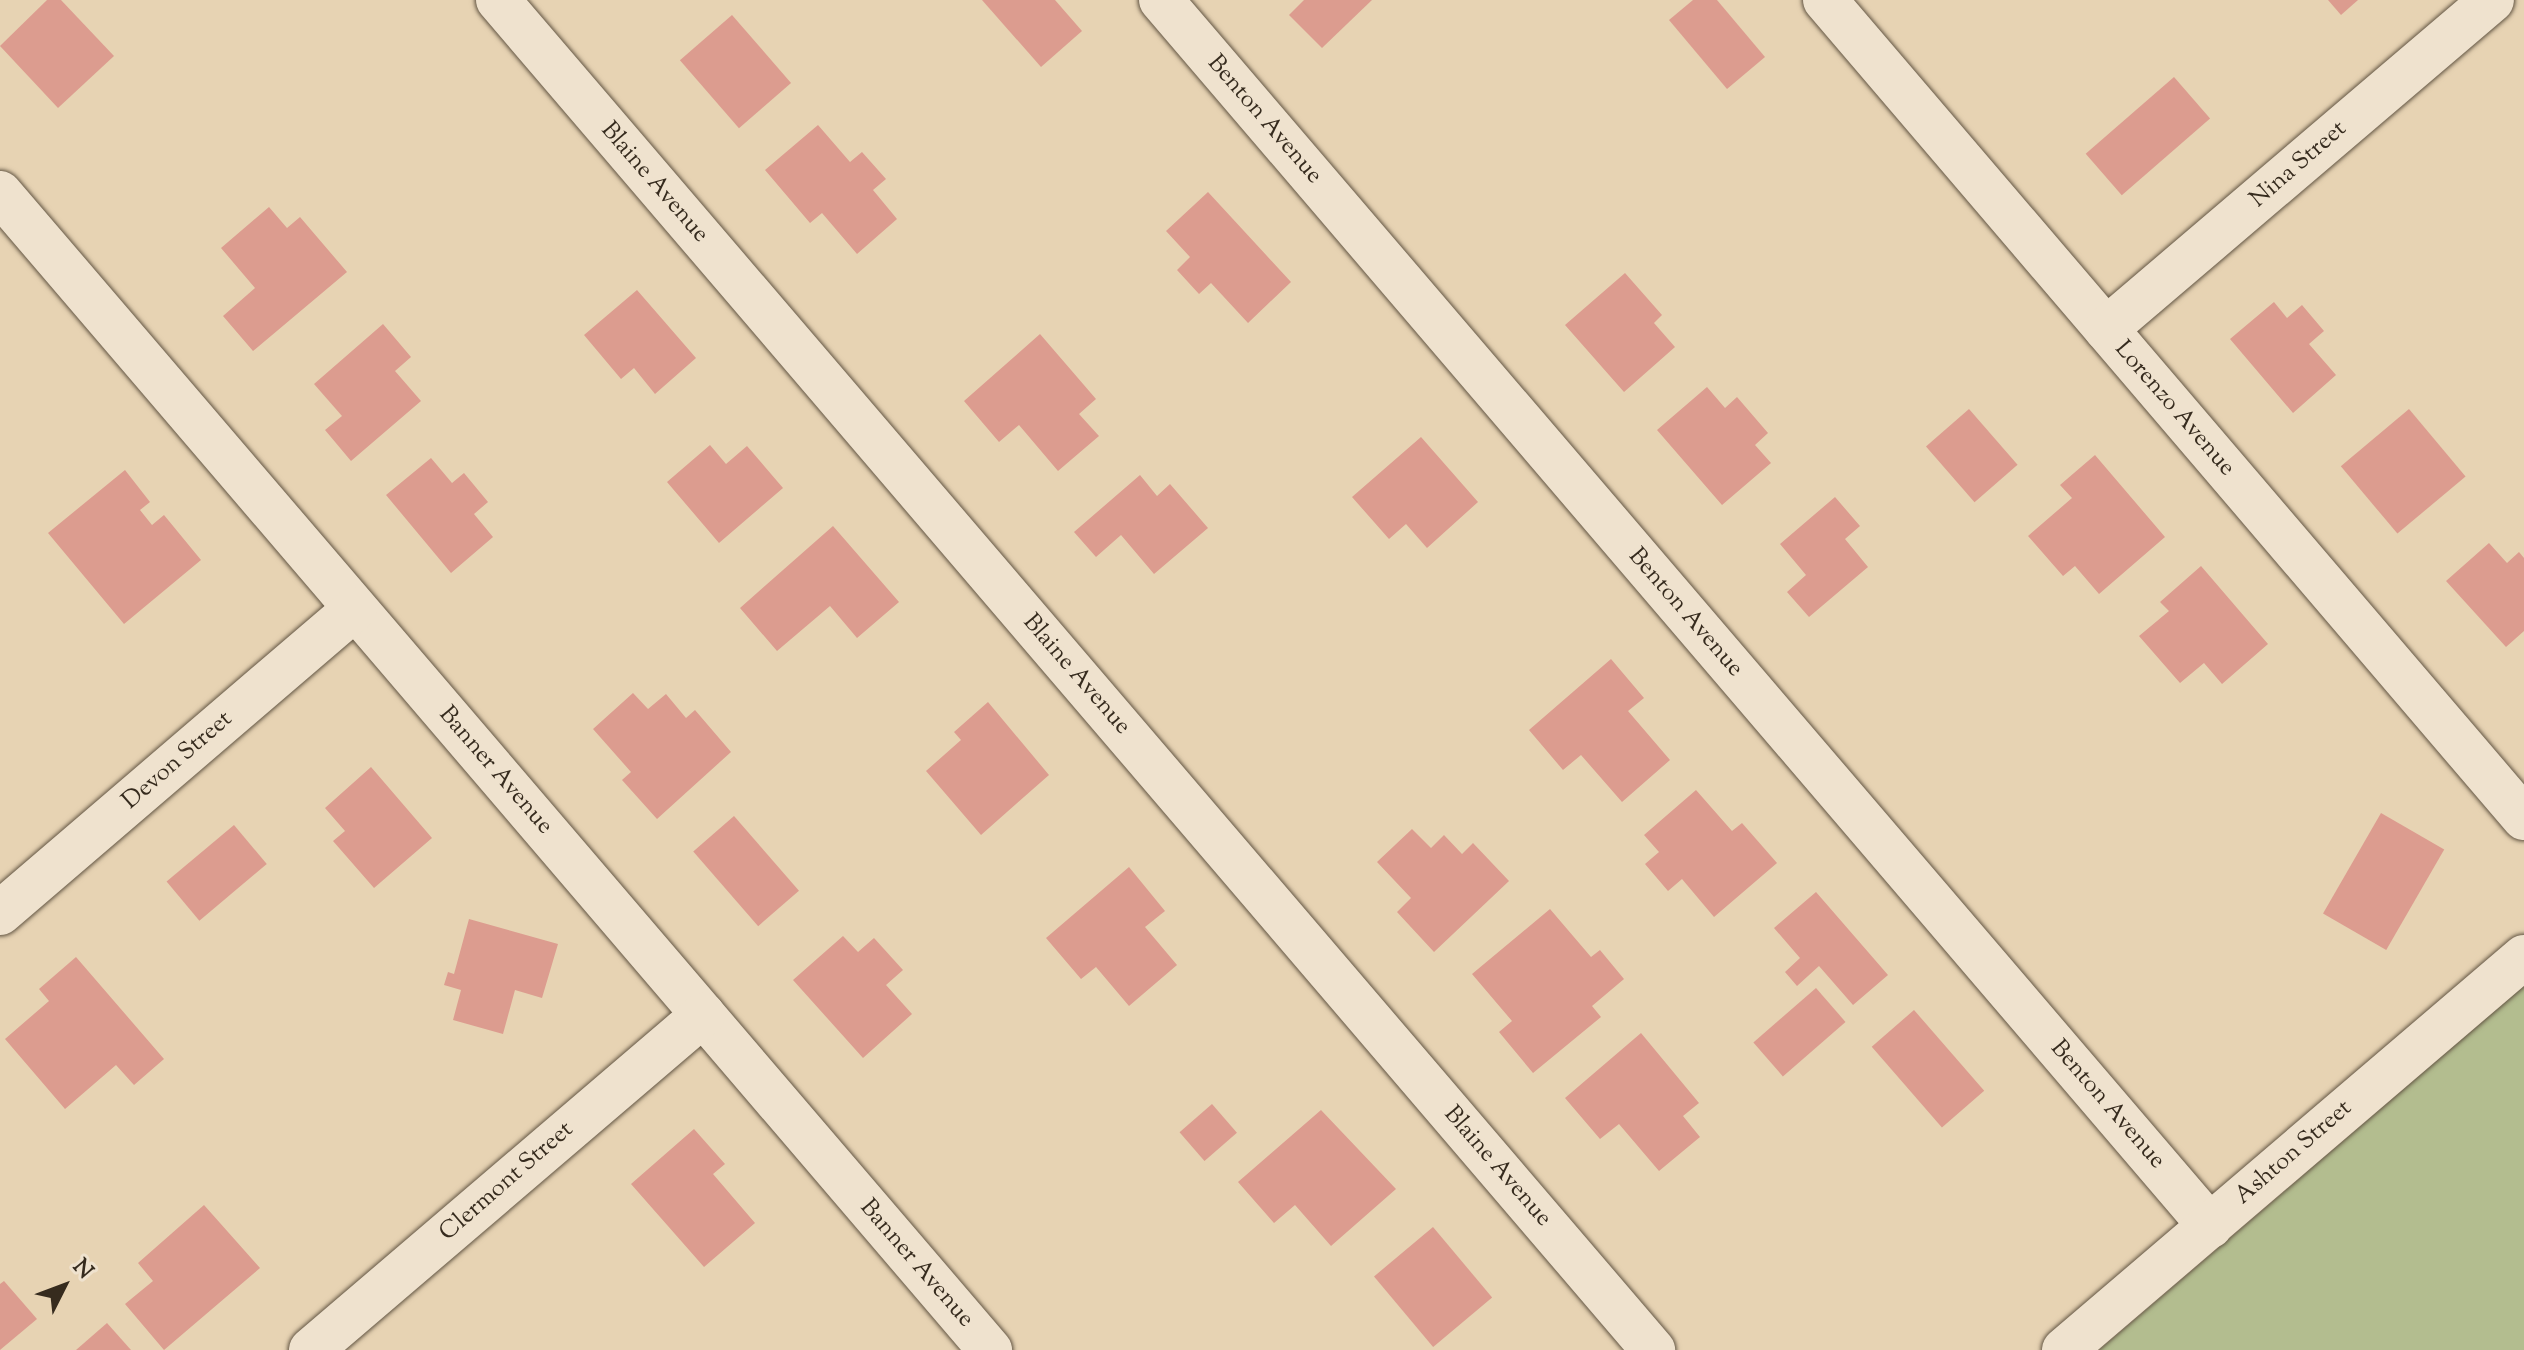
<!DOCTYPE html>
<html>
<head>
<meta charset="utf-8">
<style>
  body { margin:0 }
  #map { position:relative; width:2524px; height:1350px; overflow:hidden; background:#e7d3b3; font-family:"Sorts Mill Goudy",serif }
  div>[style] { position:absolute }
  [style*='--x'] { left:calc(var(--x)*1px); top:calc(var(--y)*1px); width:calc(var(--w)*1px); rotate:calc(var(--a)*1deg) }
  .green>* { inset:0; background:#b3bd8f }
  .building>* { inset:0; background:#dc9c8f; transform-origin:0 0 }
  .roads { filter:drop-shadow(0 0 2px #625543) drop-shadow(0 0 2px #625543) }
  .minor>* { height:44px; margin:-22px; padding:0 22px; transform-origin:22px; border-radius:22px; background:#efe2ce }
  span { translate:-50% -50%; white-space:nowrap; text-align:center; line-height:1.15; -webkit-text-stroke:8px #efe2ce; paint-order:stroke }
  .street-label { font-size:24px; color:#362b1e }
  .north { position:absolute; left:24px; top:1246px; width:80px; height:80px; -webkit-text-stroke:6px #efe2ce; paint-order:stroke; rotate:48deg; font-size:22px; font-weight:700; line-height:32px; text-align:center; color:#362b1e }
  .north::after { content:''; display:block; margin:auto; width:28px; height:36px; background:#362b1e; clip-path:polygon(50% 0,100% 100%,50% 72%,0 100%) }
</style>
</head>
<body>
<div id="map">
  <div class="green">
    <i style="clip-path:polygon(2524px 986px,2524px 1350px,2099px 1350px)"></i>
  </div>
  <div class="building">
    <i style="clip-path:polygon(47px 0,61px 0,114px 56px,58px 108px,0 46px)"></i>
    <i style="clip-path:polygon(982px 0,1055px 0,1082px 31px,1041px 67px)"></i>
    <i style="clip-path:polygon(1304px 0,1372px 0,1322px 48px,1289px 15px)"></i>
    <i style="clip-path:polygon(1693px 0,1717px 0,1765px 57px,1727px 89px,1669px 20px)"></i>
    <i style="clip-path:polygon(2328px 0,2358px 0,2341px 15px)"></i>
    <i style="left:732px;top:15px;width:90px;height:69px;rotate:49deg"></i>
    <i style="left:2174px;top:77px;width:55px;height:117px;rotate:49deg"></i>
    <i style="clip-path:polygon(818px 125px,850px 162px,862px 152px,886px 179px,873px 190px,897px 219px,857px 254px,822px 213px,810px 223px,765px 170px)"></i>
    <i style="clip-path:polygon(1208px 192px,1291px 282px,1248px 323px,1211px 283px,1199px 294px,1177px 270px,1190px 257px,1166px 231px)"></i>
    <i style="clip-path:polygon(269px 207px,287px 228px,300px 217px,347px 272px,253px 351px,223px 316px,255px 288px,221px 248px)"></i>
    <i style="clip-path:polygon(1625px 273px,1662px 315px,1654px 323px,1675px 347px,1624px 392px,1565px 325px)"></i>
    <i style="clip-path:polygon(637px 290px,696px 358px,655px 394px,634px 368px,621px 379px,584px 335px)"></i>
    <i style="clip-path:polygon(2274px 302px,2287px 318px,2302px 305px,2324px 331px,2309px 344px,2336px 375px,2293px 413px,2230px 339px)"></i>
    <i style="clip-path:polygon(383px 324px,411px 357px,395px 371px,421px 401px,351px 461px,325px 430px,342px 416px,314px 384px)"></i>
    <i style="clip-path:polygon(1040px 334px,1096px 399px,1079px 414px,1099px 436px,1058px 471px,1019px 425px,999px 442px,964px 401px)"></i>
    <i style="clip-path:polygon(1707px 387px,1725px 408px,1737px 397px,1768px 433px,1755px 445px,1771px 463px,1722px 505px,1657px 430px)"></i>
    <i style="left:1969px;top:409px;width:74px;height:57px;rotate:49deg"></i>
    <i style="left:2409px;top:409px;width:88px;height:89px;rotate:50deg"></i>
    <i style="clip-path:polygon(1421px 437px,1478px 502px,1427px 548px,1406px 524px,1389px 539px,1352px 497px)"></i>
    <i style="clip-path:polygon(710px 445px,726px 464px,747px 446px,783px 488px,719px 543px,667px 482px)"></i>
    <i style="clip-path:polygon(2095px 455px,2165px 537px,2099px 594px,2075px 566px,2063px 576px,2028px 536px,2072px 498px,2060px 485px)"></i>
    <i style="clip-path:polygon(431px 458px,452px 483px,464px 473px,488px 502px,474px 514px,493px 537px,451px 573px,386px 495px)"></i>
    <i style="clip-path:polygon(125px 470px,150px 502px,140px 510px,152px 525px,164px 515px,201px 560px,124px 624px,48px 533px)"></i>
    <i style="clip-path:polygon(1140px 475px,1157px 496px,1170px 484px,1208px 528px,1154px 574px,1121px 535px,1096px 557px,1074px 532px)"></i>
    <i style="clip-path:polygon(1835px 497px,1860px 526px,1845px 539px,1868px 567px,1809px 617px,1787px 592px,1806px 575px,1780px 544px)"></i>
    <i style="clip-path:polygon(833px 526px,899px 602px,857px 638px,830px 606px,777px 651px,740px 608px)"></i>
    <i style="clip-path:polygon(2489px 543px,2507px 563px,2519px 552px,2524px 558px,2524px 631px,2506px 647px,2446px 581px)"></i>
    <i style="clip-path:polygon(2201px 566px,2268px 644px,2222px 684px,2204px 663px,2180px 683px,2139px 636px,2169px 611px,2160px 602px)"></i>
    <i style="clip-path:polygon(1611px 659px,1644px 698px,1628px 711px,1670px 760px,1622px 802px,1581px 755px,1563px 770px,1529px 730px)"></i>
    <i style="clip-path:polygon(633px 693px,648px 709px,666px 694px,686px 718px,695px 710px,731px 752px,657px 819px,622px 780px,631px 772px,593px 729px)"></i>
    <i style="clip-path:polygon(988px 702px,1049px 775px,981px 835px,926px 771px,961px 740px,954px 732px)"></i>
    <i style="clip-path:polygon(371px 767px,432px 838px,374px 888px,333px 841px,345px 831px,325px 808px)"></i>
    <i style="clip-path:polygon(1696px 790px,1732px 831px,1742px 823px,1777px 863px,1714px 917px,1682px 879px,1668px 891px,1645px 864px,1659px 852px,1644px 835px)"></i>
    <i style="left:2381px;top:813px;width:73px;height:116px;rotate:30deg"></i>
    <i style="left:734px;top:816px;width:99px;height:54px;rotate:49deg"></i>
    <i style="left:234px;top:825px;width:51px;height:88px;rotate:50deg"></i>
    <i style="clip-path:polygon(1412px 829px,1431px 848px,1444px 835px,1462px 854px,1473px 843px,1509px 881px,1434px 952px,1397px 912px,1411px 898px,1377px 862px)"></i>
    <i style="clip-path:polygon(1129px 867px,1165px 911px,1145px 927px,1177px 965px,1129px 1006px,1096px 967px,1081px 979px,1046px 938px)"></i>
    <i style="clip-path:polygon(1816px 892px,1888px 975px,1853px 1005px,1819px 966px,1797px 986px,1785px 972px,1800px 958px,1774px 928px)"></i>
    <i style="clip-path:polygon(1550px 909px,1591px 957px,1600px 950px,1624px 979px,1592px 1006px,1601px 1017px,1533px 1073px,1499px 1032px,1512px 1021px,1472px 974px)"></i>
    <i style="clip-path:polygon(469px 919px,558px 944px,542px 998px,515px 990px,503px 1034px,453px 1020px,461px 990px,444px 985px,448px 972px,454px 974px)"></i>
    <i style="clip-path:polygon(843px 936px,858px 952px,874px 938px,903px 970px,886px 985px,912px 1014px,863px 1058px,793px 980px)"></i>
    <i style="clip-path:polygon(76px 957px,164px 1059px,134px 1085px,116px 1065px,65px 1109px,5px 1039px,49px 1001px,39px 989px)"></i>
    <i style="left:1816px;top:988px;width:45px;height:83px;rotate:49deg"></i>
    <i style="left:1914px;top:1010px;width:107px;height:56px;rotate:49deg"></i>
    <i style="clip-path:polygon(1641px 1033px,1699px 1103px,1683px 1116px,1700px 1137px,1659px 1171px,1619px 1124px,1600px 1139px,1565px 1098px)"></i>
    <i style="left:1212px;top:1104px;width:38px;height:43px;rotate:49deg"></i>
    <i style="clip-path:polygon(1321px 1110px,1396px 1189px,1331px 1246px,1295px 1205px,1274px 1223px,1238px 1182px)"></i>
    <i style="clip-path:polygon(694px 1129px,725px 1164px,713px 1174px,755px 1223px,704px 1267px,631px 1184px)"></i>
    <i style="clip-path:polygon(204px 1205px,260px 1268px,164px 1350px,125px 1304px,153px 1281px,138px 1263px)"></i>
    <i style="left:1433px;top:1227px;width:92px;height:77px;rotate:50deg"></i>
    <i style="clip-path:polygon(4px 1281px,37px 1319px,0 1350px,0 1284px)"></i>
    <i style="clip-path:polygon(107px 1323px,131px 1350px,76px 1350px)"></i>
  </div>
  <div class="roads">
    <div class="minor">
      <i style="--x:498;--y:0;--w:1777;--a:49.45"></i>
      <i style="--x:1161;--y:0;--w:1614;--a:49.45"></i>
      <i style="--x:1825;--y:0;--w:1076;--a:49.49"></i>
      <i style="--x:0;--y:193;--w:1523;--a:49.45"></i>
      <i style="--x:2106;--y:329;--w:507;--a:-40.44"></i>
      <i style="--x:0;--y:913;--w:467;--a:-40.6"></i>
      <i style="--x:311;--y:1350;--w:516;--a:-40.52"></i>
      <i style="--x:2064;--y:1350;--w:605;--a:-40.51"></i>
    </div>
  </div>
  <div class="street-label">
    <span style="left:1264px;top:120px;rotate:49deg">Benton Avenue</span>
    <span style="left:2299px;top:165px;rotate:-41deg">Nina Street</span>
    <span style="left:654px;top:183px;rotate:49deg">Blaine Avenue</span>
    <span style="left:2174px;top:409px;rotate:49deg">Lorenzo Avenue</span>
    <span style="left:1685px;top:613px;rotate:49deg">Benton Avenue</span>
    <span style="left:1076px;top:675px;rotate:49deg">Blaine Avenue</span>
    <span style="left:178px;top:761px;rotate:-41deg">Devon Street</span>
    <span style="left:495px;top:771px;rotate:49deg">Banner Avenue</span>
    <span style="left:2107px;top:1105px;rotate:49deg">Benton Avenue</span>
    <span style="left:2294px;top:1153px;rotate:-41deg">Ashton Street</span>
    <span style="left:1497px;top:1167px;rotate:49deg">Blaine Avenue</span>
    <span style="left:507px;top:1182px;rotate:-41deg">Clermont Street</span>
    <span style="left:916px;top:1264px;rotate:49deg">Banner Avenue</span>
  </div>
  <div class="north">N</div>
</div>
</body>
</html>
